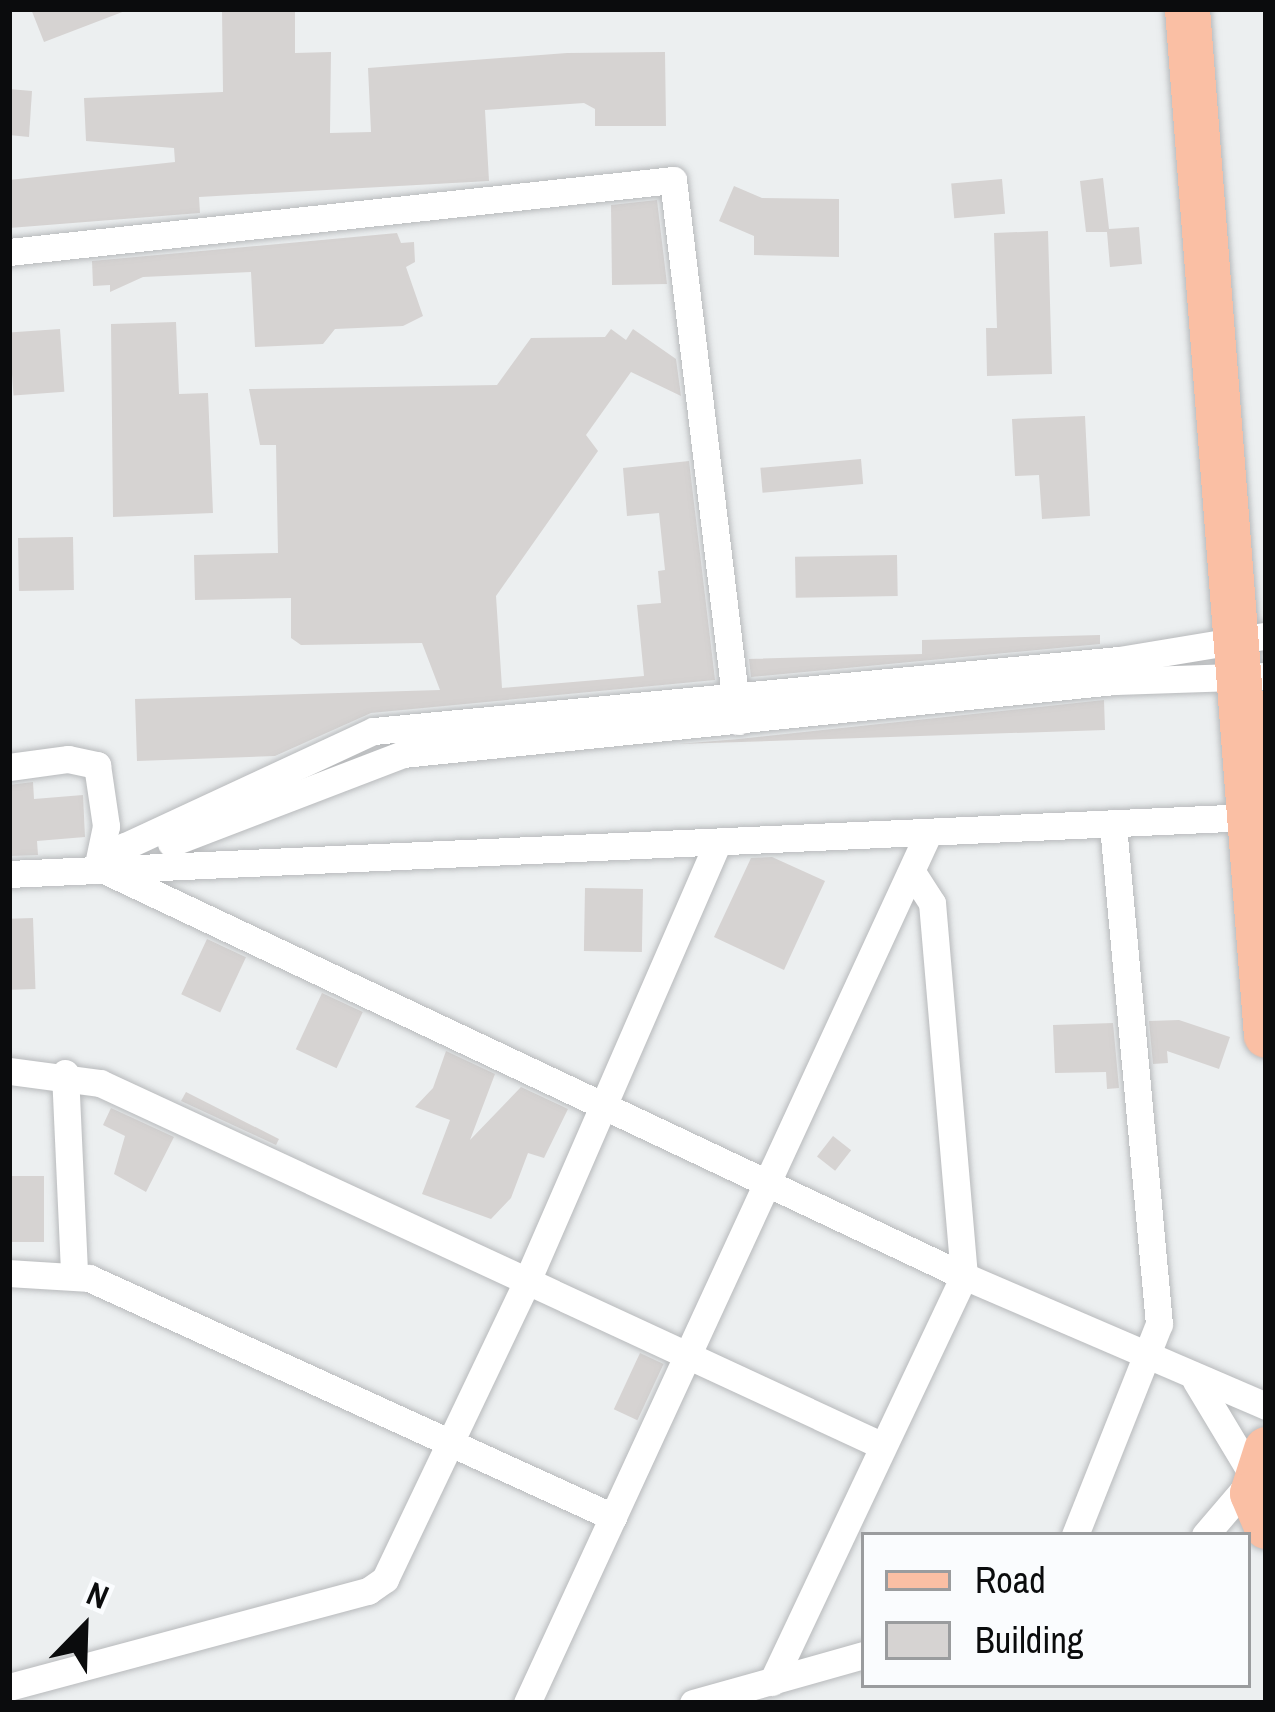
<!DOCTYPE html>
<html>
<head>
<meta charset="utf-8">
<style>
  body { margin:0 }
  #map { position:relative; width:1275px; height:1712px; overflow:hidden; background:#eceff0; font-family:"Archivo Narrow",sans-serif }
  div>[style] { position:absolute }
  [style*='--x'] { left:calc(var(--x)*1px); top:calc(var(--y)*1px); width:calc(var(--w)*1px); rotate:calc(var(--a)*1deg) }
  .building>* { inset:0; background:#d6d3d2; transform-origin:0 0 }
  .roads { filter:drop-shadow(0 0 3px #b8babc) drop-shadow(0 0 3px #b8babc) }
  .minor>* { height:27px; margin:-13.5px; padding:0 13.5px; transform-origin:13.5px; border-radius:13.5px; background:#fff }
  .primary>* { height:45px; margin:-22.5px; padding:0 22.5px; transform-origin:22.5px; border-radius:22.5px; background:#fabfa4 }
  span { translate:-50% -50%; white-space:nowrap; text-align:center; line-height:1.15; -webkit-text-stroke:12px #fafcfe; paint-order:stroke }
  .frame { position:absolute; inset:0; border:12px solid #0b0c0d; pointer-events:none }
  .legend { position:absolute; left:861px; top:1532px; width:390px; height:156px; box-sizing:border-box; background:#fafcfe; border:3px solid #9a9c9e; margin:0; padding:15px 21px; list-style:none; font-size:36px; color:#0b0c0d }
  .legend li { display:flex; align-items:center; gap:24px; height:60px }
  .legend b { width:60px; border:3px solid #9a9c9e }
  .north { position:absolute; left:24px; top:1568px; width:120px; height:120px; -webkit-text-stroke:9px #fafcfe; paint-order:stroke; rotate:23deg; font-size:33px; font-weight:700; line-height:48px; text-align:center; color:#0b0c0d }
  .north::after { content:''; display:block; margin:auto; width:42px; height:54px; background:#0b0c0d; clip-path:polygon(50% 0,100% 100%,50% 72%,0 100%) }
</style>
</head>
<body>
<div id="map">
  <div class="building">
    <i style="clip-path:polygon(31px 9px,125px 9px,125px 11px,44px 42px)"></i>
    <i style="clip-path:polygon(222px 9px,295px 9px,295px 53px,331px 52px,330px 133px,371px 132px,368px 68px,567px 53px,665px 52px,666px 126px,595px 126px,595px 109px,584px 103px,485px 110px,489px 181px,199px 197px,200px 213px,9px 228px,9px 180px,175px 162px,174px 148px,86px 141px,84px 98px,223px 92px)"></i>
    <i style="clip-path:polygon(9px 89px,32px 91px,29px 137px,9px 135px)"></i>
    <i style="clip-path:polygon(1103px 178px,1109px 229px,1139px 227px,1142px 264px,1110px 267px,1107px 232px,1086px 232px,1080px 181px)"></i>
    <i style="left:1002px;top:179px;width:35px;height:51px;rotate:85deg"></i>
    <i style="clip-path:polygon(734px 186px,762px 198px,839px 199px,839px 257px,754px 255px,754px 236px,719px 221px)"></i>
    <i style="clip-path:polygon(657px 200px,667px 284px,612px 285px,611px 205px)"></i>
    <i style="clip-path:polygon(1048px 231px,1052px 374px,987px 376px,986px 328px,997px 328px,994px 233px)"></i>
    <i style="clip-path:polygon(397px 233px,401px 243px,414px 242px,415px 262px,406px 267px,423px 316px,403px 326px,335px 329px,323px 344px,255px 347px,251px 272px,143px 277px,110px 292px,110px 285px,93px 286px,92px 261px)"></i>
    <i style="clip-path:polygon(176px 322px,179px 394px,208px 393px,213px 513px,113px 517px,111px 324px)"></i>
    <i style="left:60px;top:329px;width:63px;height:51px;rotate:86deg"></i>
    <i style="clip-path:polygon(611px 329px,626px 340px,633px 329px,676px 359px,681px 396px,631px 372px,586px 435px,598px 451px,496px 596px,502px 688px,644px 676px,637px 605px,661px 603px,658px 571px,665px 570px,659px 513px,627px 516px,623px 468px,689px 461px,715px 680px,371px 713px,275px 756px,137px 761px,135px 699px,440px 690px,422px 643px,301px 645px,291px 638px,291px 598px,195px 600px,194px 555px,278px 553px,276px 445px,260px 445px,249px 389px,497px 385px,531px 338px,605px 337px)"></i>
    <i style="clip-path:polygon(1085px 416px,1090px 516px,1042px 519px,1039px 475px,1015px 476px,1012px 419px)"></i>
    <i style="left:861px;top:459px;width:25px;height:101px;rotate:85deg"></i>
    <i style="left:73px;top:537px;width:53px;height:55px;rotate:89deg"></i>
    <i style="left:897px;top:555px;width:41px;height:102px;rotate:89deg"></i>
    <i style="clip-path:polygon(1100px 635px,1100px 644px,751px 677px,749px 659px,922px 654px,922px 640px)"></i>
    <i style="clip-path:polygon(1104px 700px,1105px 730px,678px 744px,739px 739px)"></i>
    <i style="clip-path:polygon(33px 782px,34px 799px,83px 795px,85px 837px,37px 841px,38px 855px,9px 856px,9px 785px)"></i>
    <i style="clip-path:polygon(772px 857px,825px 881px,784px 970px,714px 937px,751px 858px)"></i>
    <i style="left:585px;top:888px;width:58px;height:63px;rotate:1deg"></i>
    <i style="left:33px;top:918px;width:71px;height:24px;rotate:88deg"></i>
    <i style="left:207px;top:939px;width:43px;height:61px;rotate:25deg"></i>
    <i style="left:322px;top:993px;width:45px;height:62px;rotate:25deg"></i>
    <i style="clip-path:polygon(1179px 1020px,1230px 1037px,1219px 1069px,1167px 1051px,1168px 1063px,1153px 1064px,1149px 1021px)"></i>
    <i style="clip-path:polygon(1113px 1023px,1119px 1088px,1107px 1089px,1106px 1072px,1055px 1073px,1053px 1025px)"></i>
    <i style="clip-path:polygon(446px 1051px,495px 1074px,470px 1140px,521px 1087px,568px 1109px,544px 1158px,528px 1153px,511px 1198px,491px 1219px,422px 1194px,450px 1120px,415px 1107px,433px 1088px)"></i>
    <i style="clip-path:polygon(186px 1092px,279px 1139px,276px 1145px,181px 1101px)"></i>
    <i style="clip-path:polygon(111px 1108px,174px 1137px,146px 1192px,114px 1174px,125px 1136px,103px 1125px)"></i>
    <i style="left:833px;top:1136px;width:23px;height:26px;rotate:38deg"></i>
    <i style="left:44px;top:1176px;width:66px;height:35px;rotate:90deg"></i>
    <i style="left:640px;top:1353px;width:26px;height:62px;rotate:25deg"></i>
  </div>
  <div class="roads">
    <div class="minor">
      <i style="--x:9;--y:252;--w:668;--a:-6.19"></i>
      <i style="--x:673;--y:180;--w:545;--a:83.15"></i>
      <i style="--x:1264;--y:636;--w:147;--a:170.6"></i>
      <i style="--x:1119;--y:660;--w:749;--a:174.56"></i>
      <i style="--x:373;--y:731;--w:273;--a:155.1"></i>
      <i style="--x:125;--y:846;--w:33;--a:139"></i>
      <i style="--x:100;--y:868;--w:955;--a:25.28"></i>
      <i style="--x:964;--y:1276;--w:329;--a:23.3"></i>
      <i style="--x:9;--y:767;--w:60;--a:-7.7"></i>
      <i style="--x:68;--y:759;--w:30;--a:12"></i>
      <i style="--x:97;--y:765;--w:62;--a:81.6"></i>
      <i style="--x:106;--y:826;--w:44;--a:101.8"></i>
      <i style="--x:171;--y:843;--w:248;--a:-21"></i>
      <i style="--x:403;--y:754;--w:715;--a:-5.86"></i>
      <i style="--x:1114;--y:681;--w:152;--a:-1.9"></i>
      <i style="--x:9;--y:874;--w:1241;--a:-2.63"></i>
      <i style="--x:9;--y:1071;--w:92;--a:7.5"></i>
      <i style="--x:100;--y:1083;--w:863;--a:24.87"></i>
      <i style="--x:65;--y:1073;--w:200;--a:87.4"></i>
      <i style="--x:9;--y:1273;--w:80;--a:3.6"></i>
      <i style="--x:89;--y:1278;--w:576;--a:24.52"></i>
      <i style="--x:1196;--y:1381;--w:111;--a:59"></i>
      <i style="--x:1075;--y:1535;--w:227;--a:-68.3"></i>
      <i style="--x:1159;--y:1324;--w:501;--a:-95.27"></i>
      <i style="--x:1205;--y:1535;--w:72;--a:-49.5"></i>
      <i style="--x:772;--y:1682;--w:449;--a:-64.7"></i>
      <i style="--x:964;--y:1276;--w:374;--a:-94.9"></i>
      <i style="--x:932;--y:903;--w:37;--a:-123"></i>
      <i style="--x:9;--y:1687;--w:372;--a:-15"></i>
      <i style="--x:368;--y:1591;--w:21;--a:-35"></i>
      <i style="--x:385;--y:1579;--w:330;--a:-64.5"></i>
      <i style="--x:527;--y:1281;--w:474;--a:-66.5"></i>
      <i style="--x:527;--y:1703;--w:957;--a:-65.23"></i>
      <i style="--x:693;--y:1703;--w:178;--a:-15.7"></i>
    </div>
    <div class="primary">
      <i style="--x:1187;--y:9;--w:1029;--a:85.6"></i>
      <i style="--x:1266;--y:1449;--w:46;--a:107.7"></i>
      <i style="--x:1252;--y:1493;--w:36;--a:67"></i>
    </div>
  </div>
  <div class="frame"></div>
  <ul class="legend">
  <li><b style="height:15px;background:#fabfa4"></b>Road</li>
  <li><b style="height:33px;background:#d6d3d2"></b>Building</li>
  </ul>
  <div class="north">N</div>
</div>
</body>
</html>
